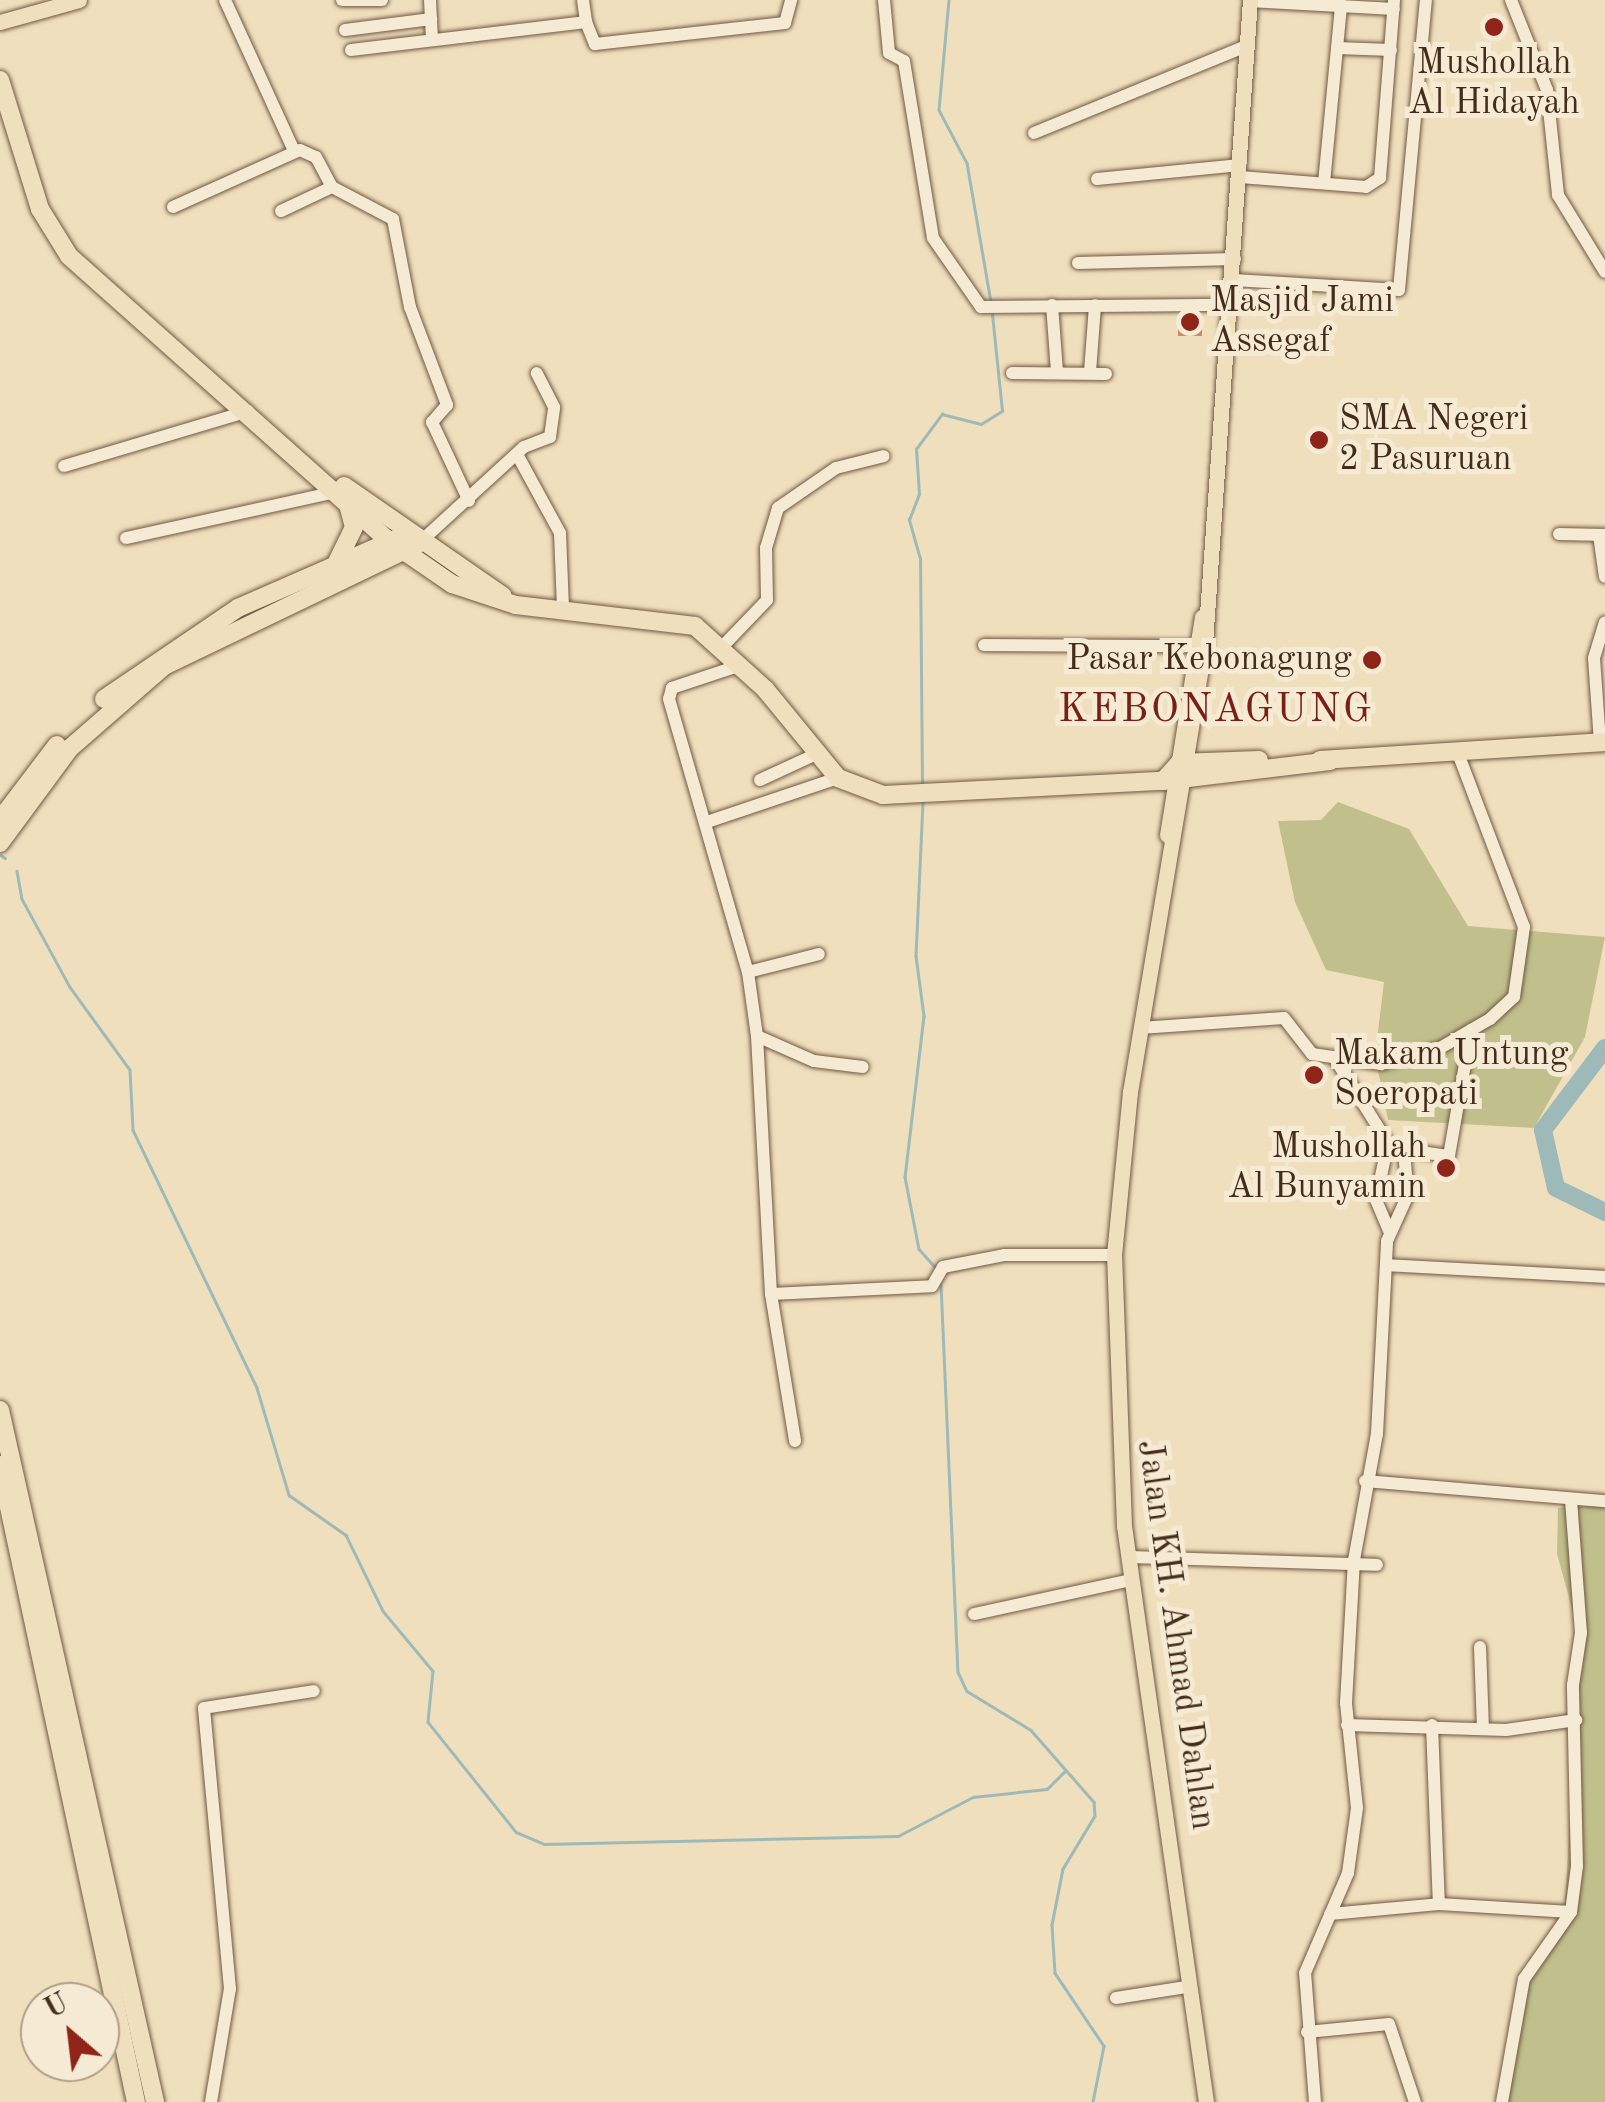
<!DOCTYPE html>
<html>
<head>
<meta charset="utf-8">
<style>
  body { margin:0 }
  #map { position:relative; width:1605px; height:2102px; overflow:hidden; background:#f0dfbc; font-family:"Old Standard TT",serif }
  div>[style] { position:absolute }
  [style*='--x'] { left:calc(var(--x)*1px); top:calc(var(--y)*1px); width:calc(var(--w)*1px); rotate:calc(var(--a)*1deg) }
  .green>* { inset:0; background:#c1c08c }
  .stream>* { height:2.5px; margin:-1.25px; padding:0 1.25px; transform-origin:1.25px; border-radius:1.25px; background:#9dbab9 }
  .river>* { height:18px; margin:-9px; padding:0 9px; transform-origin:9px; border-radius:9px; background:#9dbab9 }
  .building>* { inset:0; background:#cf8966; transform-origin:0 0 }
  .roads { filter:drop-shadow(0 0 2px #705843) drop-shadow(0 0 2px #705843) }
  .minor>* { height:12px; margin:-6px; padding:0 6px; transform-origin:6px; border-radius:6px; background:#f5ead3 }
  .major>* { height:15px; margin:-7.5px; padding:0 7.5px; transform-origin:7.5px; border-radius:7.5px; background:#f0dfbc }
  .highway>* { height:18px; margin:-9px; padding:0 9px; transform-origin:9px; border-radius:9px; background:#f0dfbc }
  .dots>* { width:28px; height:28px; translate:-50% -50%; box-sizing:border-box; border:5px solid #f5ead3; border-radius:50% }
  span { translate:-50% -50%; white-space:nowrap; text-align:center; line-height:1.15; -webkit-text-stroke:10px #f5ead3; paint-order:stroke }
  .poi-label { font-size:35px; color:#452b1b }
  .left { translate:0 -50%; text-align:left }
  .right { translate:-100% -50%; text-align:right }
  .street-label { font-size:35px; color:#452b1b }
  .quarter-label { font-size:40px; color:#7a1f14; letter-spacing:2.5px }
  .north { position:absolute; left:20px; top:1982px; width:100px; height:100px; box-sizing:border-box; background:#f5ead3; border:2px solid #af9e89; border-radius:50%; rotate:332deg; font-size:28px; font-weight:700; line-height:40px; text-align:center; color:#452b1b }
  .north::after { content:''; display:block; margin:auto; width:35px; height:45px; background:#8f2418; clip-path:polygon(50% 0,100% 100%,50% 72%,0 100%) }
</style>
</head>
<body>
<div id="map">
  <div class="green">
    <i style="clip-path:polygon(1338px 802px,1409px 829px,1468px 926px,1605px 937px,1585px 1037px,1534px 1128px,1388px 1120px,1375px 1056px,1384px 982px,1326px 970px,1295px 902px,1278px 821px,1321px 820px)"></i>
    <i style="clip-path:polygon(1605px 1505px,1605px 2102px,1496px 2102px,1521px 1977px,1564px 1923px,1580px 1637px,1557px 1554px,1558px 1508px)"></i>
  </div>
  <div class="stream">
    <i style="--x:949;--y:0;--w:110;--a:95.2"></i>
    <i style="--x:939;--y:110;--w:60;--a:62.2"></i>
    <i style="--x:967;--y:163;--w:141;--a:80.2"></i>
    <i style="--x:922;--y:784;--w:225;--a:-90.5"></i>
    <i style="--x:920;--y:559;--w:41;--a:-105.8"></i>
    <i style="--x:909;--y:520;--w:28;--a:-69"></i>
    <i style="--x:919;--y:494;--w:45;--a:-93.8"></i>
    <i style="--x:916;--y:449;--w:44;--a:-53.4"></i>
    <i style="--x:942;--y:414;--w:40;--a:14.4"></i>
    <i style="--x:981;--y:424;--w:25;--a:-32"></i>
    <i style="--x:1002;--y:411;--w:97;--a:-95.9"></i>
    <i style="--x:923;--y:802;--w:154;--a:92.6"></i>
    <i style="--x:916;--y:956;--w:61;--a:82.4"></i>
    <i style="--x:924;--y:1016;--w:162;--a:96.7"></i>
    <i style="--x:905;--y:1177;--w:73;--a:79"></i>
    <i style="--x:919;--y:1249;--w:24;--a:48"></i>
    <i style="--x:1;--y:855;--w:5;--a:37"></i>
    <i style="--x:17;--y:871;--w:28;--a:80"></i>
    <i style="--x:22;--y:899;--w:100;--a:61.4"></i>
    <i style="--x:70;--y:987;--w:102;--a:54.1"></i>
    <i style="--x:130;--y:1070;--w:60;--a:87.1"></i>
    <i style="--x:133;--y:1130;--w:286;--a:64.3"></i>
    <i style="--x:257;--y:1388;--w:112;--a:73.3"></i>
    <i style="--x:289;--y:1495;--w:70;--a:35.1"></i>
    <i style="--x:346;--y:1535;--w:85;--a:64"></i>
    <i style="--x:383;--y:1611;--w:78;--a:50.2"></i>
    <i style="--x:433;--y:1671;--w:51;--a:95.6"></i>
    <i style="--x:428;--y:1722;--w:141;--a:51.3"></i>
    <i style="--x:516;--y:1832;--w:30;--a:23"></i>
    <i style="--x:544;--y:1844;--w:354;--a:-1.3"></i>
    <i style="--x:898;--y:1836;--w:85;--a:-27.5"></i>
    <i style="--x:973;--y:1797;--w:74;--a:-6.2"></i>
    <i style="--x:1047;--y:1789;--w:25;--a:-45"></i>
    <i style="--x:941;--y:1284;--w:388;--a:87.5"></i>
    <i style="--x:958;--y:1672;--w:21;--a:65"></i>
    <i style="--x:967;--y:1691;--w:75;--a:31.4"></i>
    <i style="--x:1031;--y:1730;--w:96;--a:48.8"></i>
    <i style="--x:1094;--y:1802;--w:14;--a:86"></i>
    <i style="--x:1095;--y:1816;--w:62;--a:121.1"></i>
    <i style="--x:1063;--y:1869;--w:57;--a:101.1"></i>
    <i style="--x:1052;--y:1925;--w:48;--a:86.4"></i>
    <i style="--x:1055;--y:1973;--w:88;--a:56.1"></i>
    <i style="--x:1104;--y:2046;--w:57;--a:101.1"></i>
  </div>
  <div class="river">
    <i style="--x:1605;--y:1048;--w:103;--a:127.1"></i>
    <i style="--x:1543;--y:1130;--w:59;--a:77.4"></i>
    <i style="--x:1556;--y:1188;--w:55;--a:26.1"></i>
  </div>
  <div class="building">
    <i style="left:1178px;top:315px;width:24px;height:21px"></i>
  </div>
  <div class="roads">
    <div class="minor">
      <i style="--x:225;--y:0;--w:166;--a:65.4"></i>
      <i style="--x:342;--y:0;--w:40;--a:0"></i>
      <i style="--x:430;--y:0;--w:40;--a:87.1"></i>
      <i style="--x:583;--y:0;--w:22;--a:82"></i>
      <i style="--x:884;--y:0;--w:53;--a:84.6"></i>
      <i style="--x:889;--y:53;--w:17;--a:28"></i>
      <i style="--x:904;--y:61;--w:179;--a:80.7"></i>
      <i style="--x:933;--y:238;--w:84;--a:55.2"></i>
      <i style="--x:981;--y:307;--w:250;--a:-0.5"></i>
      <i style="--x:1511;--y:0;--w:97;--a:68.2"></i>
      <i style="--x:1547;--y:90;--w:106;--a:84"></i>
      <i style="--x:1558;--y:195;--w:90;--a:58.6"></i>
      <i style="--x:1249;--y:1;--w:145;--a:3.2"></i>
      <i style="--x:345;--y:30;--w:87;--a:-7.3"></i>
      <i style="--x:1337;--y:48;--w:54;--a:2.1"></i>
      <i style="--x:351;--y:50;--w:237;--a:-6.8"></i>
      <i style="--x:586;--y:22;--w:24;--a:68"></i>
      <i style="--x:595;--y:44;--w:191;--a:-6.3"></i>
      <i style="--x:785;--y:23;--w:24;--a:-75"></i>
      <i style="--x:1034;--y:133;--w:229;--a:-22.3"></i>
      <i style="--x:1240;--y:177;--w:126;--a:4.5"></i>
      <i style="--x:1366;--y:187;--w:17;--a:-33"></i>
      <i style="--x:1380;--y:178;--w:179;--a:-85.5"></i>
      <i style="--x:1097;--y:179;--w:144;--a:-5.6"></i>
      <i style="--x:1324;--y:183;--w:179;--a:-84.5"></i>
      <i style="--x:173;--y:207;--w:139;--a:-24.2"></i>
      <i style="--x:300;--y:150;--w:17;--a:24"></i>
      <i style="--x:316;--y:157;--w:34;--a:62"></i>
      <i style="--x:281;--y:211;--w:56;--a:-25.2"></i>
      <i style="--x:332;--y:187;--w:69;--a:27.7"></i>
      <i style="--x:393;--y:219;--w:90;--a:79.1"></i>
      <i style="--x:410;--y:307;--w:105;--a:69.3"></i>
      <i style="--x:447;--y:405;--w:23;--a:131"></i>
      <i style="--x:432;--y:422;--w:87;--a:64.9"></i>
      <i style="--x:1078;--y:263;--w:157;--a:-1.5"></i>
      <i style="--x:1234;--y:280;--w:165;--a:3.5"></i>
      <i style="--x:1399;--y:290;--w:291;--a:-84.7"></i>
      <i style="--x:1052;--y:305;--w:66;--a:85.7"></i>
      <i style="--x:1090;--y:372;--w:67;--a:-85.7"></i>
      <i style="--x:1012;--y:373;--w:94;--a:0.6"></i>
      <i style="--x:519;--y:458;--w:85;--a:61.3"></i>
      <i style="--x:560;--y:533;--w:75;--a:87.7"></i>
      <i style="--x:64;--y:466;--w:192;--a:-16.6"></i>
      <i style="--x:1559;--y:534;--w:46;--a:1.2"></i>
      <i style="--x:1599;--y:535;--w:42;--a:81.9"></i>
      <i style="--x:126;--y:538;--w:215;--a:-12.4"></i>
      <i style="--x:418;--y:544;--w:144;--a:-42.5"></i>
      <i style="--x:524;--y:447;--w:28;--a:-21"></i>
      <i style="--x:550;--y:437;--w:30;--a:-82"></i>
      <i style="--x:554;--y:407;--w:38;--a:-117"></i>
      <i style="--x:984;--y:645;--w:209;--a:0.3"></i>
      <i style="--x:722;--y:647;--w:65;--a:-46.2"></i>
      <i style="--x:767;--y:600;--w:52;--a:-91.1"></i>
      <i style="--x:766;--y:548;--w:42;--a:-73.3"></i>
      <i style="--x:778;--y:508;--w:70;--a:-34.6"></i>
      <i style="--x:836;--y:468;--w:49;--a:-14"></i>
      <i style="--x:741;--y:665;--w:73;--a:161.6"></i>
      <i style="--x:672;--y:688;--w:11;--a:105"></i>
      <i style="--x:669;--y:699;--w:284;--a:73.9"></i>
      <i style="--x:748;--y:972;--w:73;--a:-14.2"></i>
      <i style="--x:1600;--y:742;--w:84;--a:-94.1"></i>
      <i style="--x:1594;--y:658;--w:37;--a:-73"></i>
      <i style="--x:760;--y:780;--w:60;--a:-24.8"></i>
      <i style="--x:707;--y:822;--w:138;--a:-18.6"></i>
      <i style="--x:748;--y:972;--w:65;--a:82"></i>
      <i style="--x:757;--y:1036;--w:62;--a:23.7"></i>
      <i style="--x:814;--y:1061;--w:49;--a:7"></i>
      <i style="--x:1140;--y:1028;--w:144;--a:-4"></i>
      <i style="--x:1284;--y:1018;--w:46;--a:52.1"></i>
      <i style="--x:1312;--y:1054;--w:70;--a:8.2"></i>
      <i style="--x:1381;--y:1064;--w:61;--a:-15.2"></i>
      <i style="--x:1440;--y:1048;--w:58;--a:-30.1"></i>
      <i style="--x:1490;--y:1019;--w:33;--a:-43"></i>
      <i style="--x:1514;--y:997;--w:71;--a:-81.9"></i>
      <i style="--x:1524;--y:927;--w:186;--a:-110.8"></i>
      <i style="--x:757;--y:1036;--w:258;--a:86.9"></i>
      <i style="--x:771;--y:1294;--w:149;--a:80.7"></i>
      <i style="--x:1334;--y:1057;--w:102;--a:57.9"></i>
      <i style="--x:1388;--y:1143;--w:58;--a:101.9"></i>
      <i style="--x:1376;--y:1200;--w:33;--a:67"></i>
      <i style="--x:1399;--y:1149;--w:50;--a:8"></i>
      <i style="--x:1449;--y:1156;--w:128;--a:-80.1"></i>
      <i style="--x:1386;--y:1265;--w:219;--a:3.1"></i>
      <i style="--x:771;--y:1294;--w:161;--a:-2.8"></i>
      <i style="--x:932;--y:1286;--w:22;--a:-60"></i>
      <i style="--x:943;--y:1267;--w:62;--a:-11.1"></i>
      <i style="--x:1004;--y:1255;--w:110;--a:0"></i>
      <i style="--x:1365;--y:1481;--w:241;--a:4.8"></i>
      <i style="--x:1128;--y:1557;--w:249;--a:1.8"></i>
      <i style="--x:974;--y:1614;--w:161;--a:-12.2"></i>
      <i style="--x:1480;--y:1647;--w:82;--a:87.9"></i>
      <i style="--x:1347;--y:1725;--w:159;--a:1.8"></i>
      <i style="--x:1506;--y:1730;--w:71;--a:-8.1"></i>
      <i style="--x:1432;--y:1725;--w:179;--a:87.8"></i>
      <i style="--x:1330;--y:1914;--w:109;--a:-5.2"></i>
      <i style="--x:1439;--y:1904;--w:132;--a:3.5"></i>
      <i style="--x:1116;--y:1998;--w:71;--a:-8.9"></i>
      <i style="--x:1307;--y:2032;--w:82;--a:-5.6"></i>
      <i style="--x:1389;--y:2024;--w:82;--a:71.6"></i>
      <i style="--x:211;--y:2102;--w:115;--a:-80.5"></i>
      <i style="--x:230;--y:1989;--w:282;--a:-95.3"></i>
      <i style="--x:204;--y:1708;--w:111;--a:-8.8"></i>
      <i style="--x:1315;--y:2102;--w:129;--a:-94.4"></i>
      <i style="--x:1305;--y:1973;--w:109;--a:-66.7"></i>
      <i style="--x:1348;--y:1873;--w:66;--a:-82.1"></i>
      <i style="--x:1357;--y:1808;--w:106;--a:-96"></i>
      <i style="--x:1346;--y:1703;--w:143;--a:-86.8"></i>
      <i style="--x:1354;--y:1560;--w:128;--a:-79.7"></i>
      <i style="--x:1377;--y:1434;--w:193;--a:-87"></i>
      <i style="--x:1387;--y:1241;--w:51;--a:-65.5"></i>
      <i style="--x:1408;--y:1195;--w:43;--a:-95.3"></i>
      <i style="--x:1502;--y:2102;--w:125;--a:-79.9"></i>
      <i style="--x:1524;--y:1979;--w:82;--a:-55"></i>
      <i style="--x:1571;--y:1912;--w:46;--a:-82.6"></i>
      <i style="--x:1577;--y:1866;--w:181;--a:-91.3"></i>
      <i style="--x:1573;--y:1685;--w:53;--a:-81.3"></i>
      <i style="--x:1581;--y:1633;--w:132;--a:-94.3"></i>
    </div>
    <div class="major">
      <i style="--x:0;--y:22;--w:82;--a:-15.6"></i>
      <i style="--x:1167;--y:835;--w:221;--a:-80.9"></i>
      <i style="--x:1206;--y:2102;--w:582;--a:-98.1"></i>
      <i style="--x:1124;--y:1526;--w:271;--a:-92.1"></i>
      <i style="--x:1114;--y:1255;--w:164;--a:-84.4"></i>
      <i style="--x:1130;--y:1092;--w:455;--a:-80.5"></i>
      <i style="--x:1205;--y:643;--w:645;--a:-86"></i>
    </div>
    <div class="highway">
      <i style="--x:0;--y:80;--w:135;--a:72.8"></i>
      <i style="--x:40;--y:209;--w:55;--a:58.3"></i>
      <i style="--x:69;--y:256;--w:427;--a:41.7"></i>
      <i style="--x:388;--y:540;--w:78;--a:34.5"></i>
      <i style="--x:452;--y:584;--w:67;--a:18.2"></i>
      <i style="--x:516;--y:605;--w:180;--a:6.7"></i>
      <i style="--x:695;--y:626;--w:94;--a:42"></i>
      <i style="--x:765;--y:689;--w:115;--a:50.6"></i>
      <i style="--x:838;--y:778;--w:48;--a:20.7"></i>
      <i style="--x:883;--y:795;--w:280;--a:-2.9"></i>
      <i style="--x:1163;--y:781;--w:168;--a:-6.8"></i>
      <i style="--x:344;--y:486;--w:193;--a:34.7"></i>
      <i style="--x:337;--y:562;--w:39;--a:-64"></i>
      <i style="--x:354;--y:527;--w:24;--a:-105"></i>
      <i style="--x:104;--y:699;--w:162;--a:-34.2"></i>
      <i style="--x:238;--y:608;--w:182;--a:-23.6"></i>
      <i style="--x:1320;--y:760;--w:286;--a:-3.6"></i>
      <i style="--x:1163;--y:781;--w:24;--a:-48"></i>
      <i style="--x:1179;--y:763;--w:80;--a:-2.1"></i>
      <i style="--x:0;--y:820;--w:94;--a:-52.8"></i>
      <i style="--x:0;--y:843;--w:118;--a:-53.6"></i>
      <i style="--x:70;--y:748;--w:125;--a:-41.1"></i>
      <i style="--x:164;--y:666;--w:282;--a:-25.7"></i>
      <i style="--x:0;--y:1410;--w:709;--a:77.37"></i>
      <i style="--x:0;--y:1465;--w:651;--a:77.95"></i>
    </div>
  </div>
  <div class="dots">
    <i style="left:1494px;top:27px;background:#8f2418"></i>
    <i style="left:1190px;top:322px;background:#8f2418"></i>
    <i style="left:1319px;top:440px;background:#8f2418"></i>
    <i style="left:1372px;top:660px;background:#8f2418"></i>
    <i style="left:1314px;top:1075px;background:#8f2418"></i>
    <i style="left:1446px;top:1168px;background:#8f2418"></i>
  </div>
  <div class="poi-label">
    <span style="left:1494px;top:84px">Mushollah<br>Al Hidayah</span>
    <span class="left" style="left:1210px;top:322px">Masjid Jami<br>Assegaf</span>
    <span class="left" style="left:1339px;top:440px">SMA Negeri<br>2 Pasuruan</span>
    <span class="right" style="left:1352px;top:660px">Pasar Kebonagung</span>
    <span class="left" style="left:1334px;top:1075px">Makam Untung<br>Soeropati</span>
    <span class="right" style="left:1426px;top:1168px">Mushollah<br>Al Bunyamin</span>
  </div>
  <div class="street-label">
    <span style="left:1175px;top:1635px;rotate:82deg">Jalan KH. Ahmad Dahlan</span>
  </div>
  <div class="quarter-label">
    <span style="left:1216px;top:711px">KEBONAGUNG</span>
  </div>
  <div class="north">U</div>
</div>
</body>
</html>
